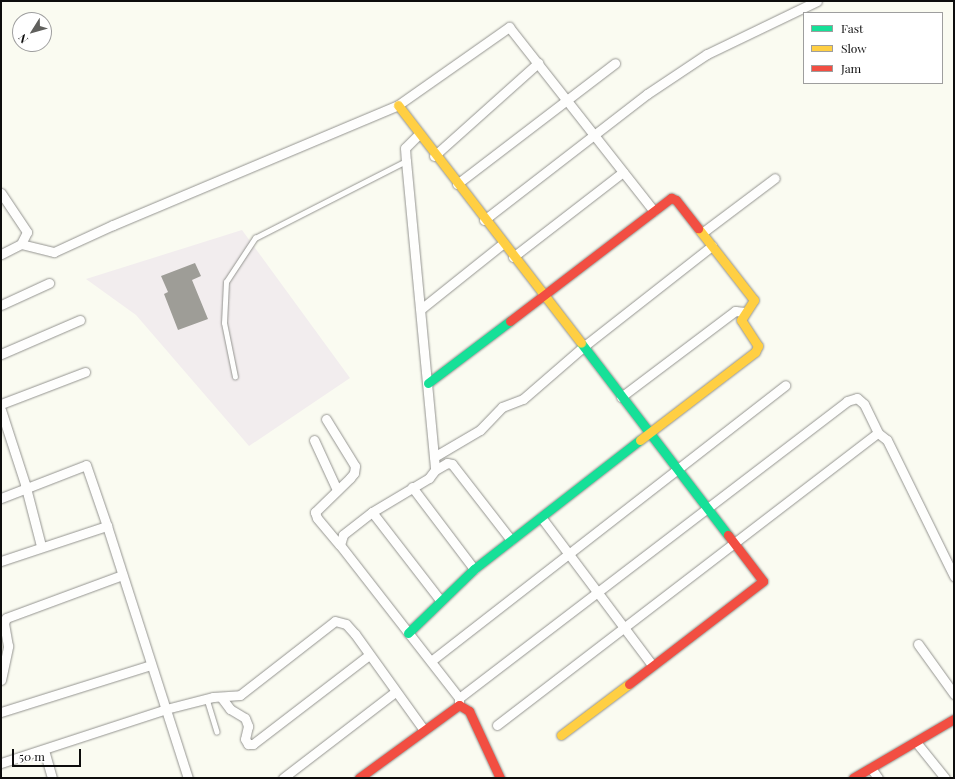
<!DOCTYPE html>
<html>
<head>
<meta charset="utf-8">
<style>
  body { margin:0 }
  #map { position:relative; width:955px; height:779px; overflow:hidden; background:#fafbf1; font-family:"Playfair Display",serif }
  div>[style] { position:absolute }
  [style*='--x'] { left:calc(var(--x)*1px); top:calc(var(--y)*1px); width:calc(var(--w)*1px); rotate:calc(var(--a)*1deg) }
  .industrial>* { inset:0; background:#f2edee }
  .building>* { inset:0; background:#9e9d97 }
  .roads { filter:drop-shadow(0 0 1px #949490) drop-shadow(0 0 1px #949490) }
  .lane>* { height:4.5px; margin:-2.25px; padding:0 2.25px; transform-origin:2.25px; border-radius:2.25px; background:#fefefd }
  .street>* { height:9px; margin:-4.5px; padding:0 4.5px; transform-origin:4.5px; border-radius:4.5px; background:#fefefd }
  .fast>* { height:9px; margin:-4.5px; padding:0 4.5px; transform-origin:4.5px; border-radius:4.5px; background:#16e098 }
  .slow>* { height:9px; margin:-4.5px; padding:0 4.5px; transform-origin:4.5px; border-radius:4.5px; background:#ffcf43 }
  .jam>* { height:9px; margin:-4.5px; padding:0 4.5px; transform-origin:4.5px; border-radius:4.5px; background:#f24e42 }
  span { translate:-50% -50%; white-space:nowrap; text-align:center; line-height:1.15; -webkit-text-stroke:4px #fff; paint-order:stroke }
  .frame { position:absolute; inset:0; border:2px solid #0d0d0d; pointer-events:none }
  .legend { position:absolute; left:803px; top:12px; width:140px; height:72px; box-sizing:border-box; background:#fff; border:1px solid #9e9e9e; margin:0; padding:5px 7px; list-style:none; font-size:12px; color:#0d0d0d }
  .legend li { display:flex; align-items:center; gap:8px; height:20px }
  .legend b { width:20px; border:1px solid #9e9e9e }
  .north { position:absolute; left:12px; top:12px; width:40px; height:40px; box-sizing:border-box; background:#fff; border:1px solid #9e9e9e; border-radius:50%; rotate:233deg; font-size:11px; font-weight:700; line-height:16px; text-align:center; color:#0d0d0d }
  .north::after { content:''; display:block; margin:auto; width:14px; height:18px; background:#60605d; clip-path:polygon(50% 0,100% 100%,50% 72%,0 100%) }
  .scale { position:absolute; left:12px; top:749px; width:69px; height:18px; box-sizing:border-box; border:2px solid #0d0d0d; border-top:0; padding-left:5px; font-size:12px; line-height:14px; white-space:nowrap; color:#0d0d0d; -webkit-text-stroke:3px #fff; paint-order:stroke }
</style>
</head>
<body>
<div id="map">
  <div class="industrial">
    <i style="clip-path:polygon(242px 230px,350px 378px,249px 446px,136px 315px,86px 279px)"></i>
  </div>
  <div class="building">
    <i style="clip-path:polygon(195px 263px,201px 276px,192px 280px,208px 319px,178px 330px,164px 294px,168px 292px,161px 276px)"></i>
  </div>
  <div class="roads">
    <div class="lane">
      <i style="--x:235;--y:377;--w:55;--a:-101.5"></i>
      <i style="--x:224;--y:323;--w:41;--a:-87.2"></i>
      <i style="--x:226;--y:282;--w:53;--a:-56.6"></i>
      <i style="--x:255;--y:238;--w:169;--a:-27"></i>
      <i style="--x:207;--y:699;--w:34;--a:73"></i>
    </div>
    <div class="street">
      <i style="--x:418;--y:135;--w:18;--a:135"></i>
      <i style="--x:405;--y:148;--w:13;--a:86"></i>
      <i style="--x:406;--y:161;--w:310;--a:84.6"></i>
      <i style="--x:435;--y:470;--w:10;--a:127"></i>
      <i style="--x:429;--y:478;--w:66;--a:149.2"></i>
      <i style="--x:372;--y:512;--w:37;--a:142"></i>
      <i style="--x:343;--y:535;--w:10;--a:107"></i>
      <i style="--x:340;--y:545;--w:194;--a:52.1"></i>
      <i style="--x:459;--y:698;--w:7;--a:90"></i>
      <i style="--x:434;--y:156;--w:140;--a:-41.8"></i>
      <i style="--x:457;--y:184;--w:199;--a:-37.4"></i>
      <i style="--x:1;--y:193;--w:47;--a:56.3"></i>
      <i style="--x:27;--y:232;--w:13;--a:117"></i>
      <i style="--x:21;--y:244;--w:22;--a:153"></i>
      <i style="--x:484;--y:220;--w:206;--a:-37.7"></i>
      <i style="--x:647;--y:94;--w:72;--a:-33.7"></i>
      <i style="--x:707;--y:54;--w:122;--a:-25.7"></i>
      <i style="--x:702;--y:233;--w:91;--a:-37"></i>
      <i style="--x:21;--y:244;--w:34;--a:14"></i>
      <i style="--x:54;--y:252;--w:65;--a:-24.6"></i>
      <i style="--x:113;--y:225;--w:309;--a:-22.8"></i>
      <i style="--x:398;--y:105;--w:136;--a:-35.1"></i>
      <i style="--x:509;--y:27;--w:234;--a:51.8"></i>
      <i style="--x:513;--y:257;--w:139;--a:-37.7"></i>
      <i style="--x:1;--y:305;--w:53;--a:-24.6"></i>
      <i style="--x:421;--y:309;--w:104;--a:-38.7"></i>
      <i style="--x:1;--y:354;--w:86;--a:-23.3"></i>
      <i style="--x:621;--y:397;--w:143;--a:-37"></i>
      <i style="--x:735;--y:311;--w:10;--a:6"></i>
      <i style="--x:1;--y:404;--w:90;--a:-20.9"></i>
      <i style="--x:1;--y:410;--w:78;--a:72"></i>
      <i style="--x:25;--y:484;--w:64;--a:75.5"></i>
      <i style="--x:326;--y:419;--w:55;--a:58.3"></i>
      <i style="--x:355;--y:466;--w:7;--a:98"></i>
      <i style="--x:354;--y:473;--w:6;--a:129"></i>
      <i style="--x:350;--y:478;--w:49;--a:135.8"></i>
      <i style="--x:315;--y:512;--w:6;--a:72"></i>
      <i style="--x:317;--y:518;--w:35;--a:50"></i>
      <i style="--x:314;--y:440;--w:55;--a:65.3"></i>
      <i style="--x:434;--y:457;--w:53;--a:-30.4"></i>
      <i style="--x:480;--y:430;--w:32;--a:-46"></i>
      <i style="--x:502;--y:407;--w:22;--a:-21"></i>
      <i style="--x:523;--y:399;--w:79;--a:-40.9"></i>
      <i style="--x:583;--y:347;--w:164;--a:-38.1"></i>
      <i style="--x:435;--y:470;--w:14;--a:-30"></i>
      <i style="--x:447;--y:463;--w:5;--a:11"></i>
      <i style="--x:452;--y:464;--w:96;--a:52.2"></i>
      <i style="--x:412;--y:487;--w:103;--a:52.9"></i>
      <i style="--x:1;--y:498;--w:91;--a:-21.2"></i>
      <i style="--x:86;--y:465;--w:65;--a:71"></i>
      <i style="--x:372;--y:512;--w:111;--a:52.3"></i>
      <i style="--x:541;--y:517;--w:185;--a:53.1"></i>
      <i style="--x:1;--y:561;--w:112;--a:-18.3"></i>
      <i style="--x:107;--y:526;--w:265;--a:72.2"></i>
      <i style="--x:918;--y:644;--w:62;--a:54.2"></i>
      <i style="--x:431;--y:661;--w:449;--a:-37.9"></i>
      <i style="--x:1;--y:680;--w:35;--a:-78"></i>
      <i style="--x:8;--y:646;--w:23;--a:-100"></i>
      <i style="--x:4;--y:623;--w:5;--a:-68"></i>
      <i style="--x:6;--y:618;--w:124;--a:-20.3"></i>
      <i style="--x:221;--y:697;--w:15;--a:53"></i>
      <i style="--x:230;--y:709;--w:17;--a:31"></i>
      <i style="--x:245;--y:718;--w:9;--a:69"></i>
      <i style="--x:248;--y:726;--w:13;--a:103"></i>
      <i style="--x:245;--y:739;--w:6;--a:59"></i>
      <i style="--x:248;--y:744;--w:5;--a:0"></i>
      <i style="--x:253;--y:744;--w:146;--a:-37.5"></i>
      <i style="--x:459;--y:698;--w:489;--a:-37.4"></i>
      <i style="--x:847;--y:401;--w:10;--a:-17"></i>
      <i style="--x:857;--y:398;--w:9;--a:41"></i>
      <i style="--x:864;--y:404;--w:32;--a:64"></i>
      <i style="--x:1;--y:712;--w:157;--a:-17.4"></i>
      <i style="--x:497;--y:725;--w:480;--a:-37.5"></i>
      <i style="--x:878;--y:433;--w:11;--a:38"></i>
      <i style="--x:887;--y:440;--w:152;--a:63.8"></i>
      <i style="--x:916;--y:742;--w:46;--a:51.1"></i>
      <i style="--x:44;--y:750;--w:29;--a:74"></i>
      <i style="--x:1;--y:763;--w:174;--a:-18.1"></i>
      <i style="--x:166;--y:709;--w:49;--a:-14.3"></i>
      <i style="--x:213;--y:697;--w:27;--a:-4"></i>
      <i style="--x:240;--y:695;--w:120;--a:-37.9"></i>
      <i style="--x:335;--y:621;--w:11;--a:15"></i>
      <i style="--x:346;--y:624;--w:13;--a:48"></i>
      <i style="--x:355;--y:634;--w:118;--a:54.3"></i>
      <i style="--x:871;--y:768;--w:12;--a:55"></i>
      <i style="--x:283;--y:778;--w:141;--a:-37.5"></i>
    </div>
    <div class="fast">
      <i style="--x:581;--y:343;--w:242;--a:52.6"></i>
      <i style="--x:428;--y:383;--w:103;--a:-37.1"></i>
      <i style="--x:408;--y:633;--w:92;--a:-44.1"></i>
      <i style="--x:474;--y:569;--w:210;--a:-37.9"></i>
    </div>
    <div class="slow">
      <i style="--x:398;--y:105;--w:300;--a:52.4"></i>
      <i style="--x:640;--y:440;--w:145;--a:-37.4"></i>
      <i style="--x:755;--y:352;--w:7;--a:-63"></i>
      <i style="--x:758;--y:346;--w:31;--a:-123"></i>
      <i style="--x:741;--y:320;--w:24;--a:-57"></i>
      <i style="--x:754;--y:300;--w:91;--a:-127.9"></i>
      <i style="--x:561;--y:735;--w:85;--a:-36.9"></i>
    </div>
    <div class="jam">
      <i style="--x:510;--y:321;--w:203;--a:-37.4"></i>
      <i style="--x:671;--y:198;--w:5;--a:22"></i>
      <i style="--x:676;--y:200;--w:36;--a:52"></i>
      <i style="--x:629;--y:684;--w:169;--a:-37.5"></i>
      <i style="--x:763;--y:581;--w:58;--a:-127.3"></i>
      <i style="--x:359;--y:778;--w:124;--a:-36.1"></i>
      <i style="--x:459;--y:705;--w:12;--a:31"></i>
      <i style="--x:469;--y:711;--w:74;--a:65.2"></i>
      <i style="--x:853;--y:778;--w:117;--a:-30.3"></i>
    </div>
  </div>
  <div class="frame"></div>
  <ul class="legend">
  <li><b style="height:5px;background:#16e098"></b>Fast</li>
  <li><b style="height:5px;background:#ffcf43"></b>Slow</li>
  <li><b style="height:5px;background:#f24e42"></b>Jam</li>
  </ul>
  <div class="north">N</div>
  <div class="scale">50 m</div>
</div>
</body>
</html>
